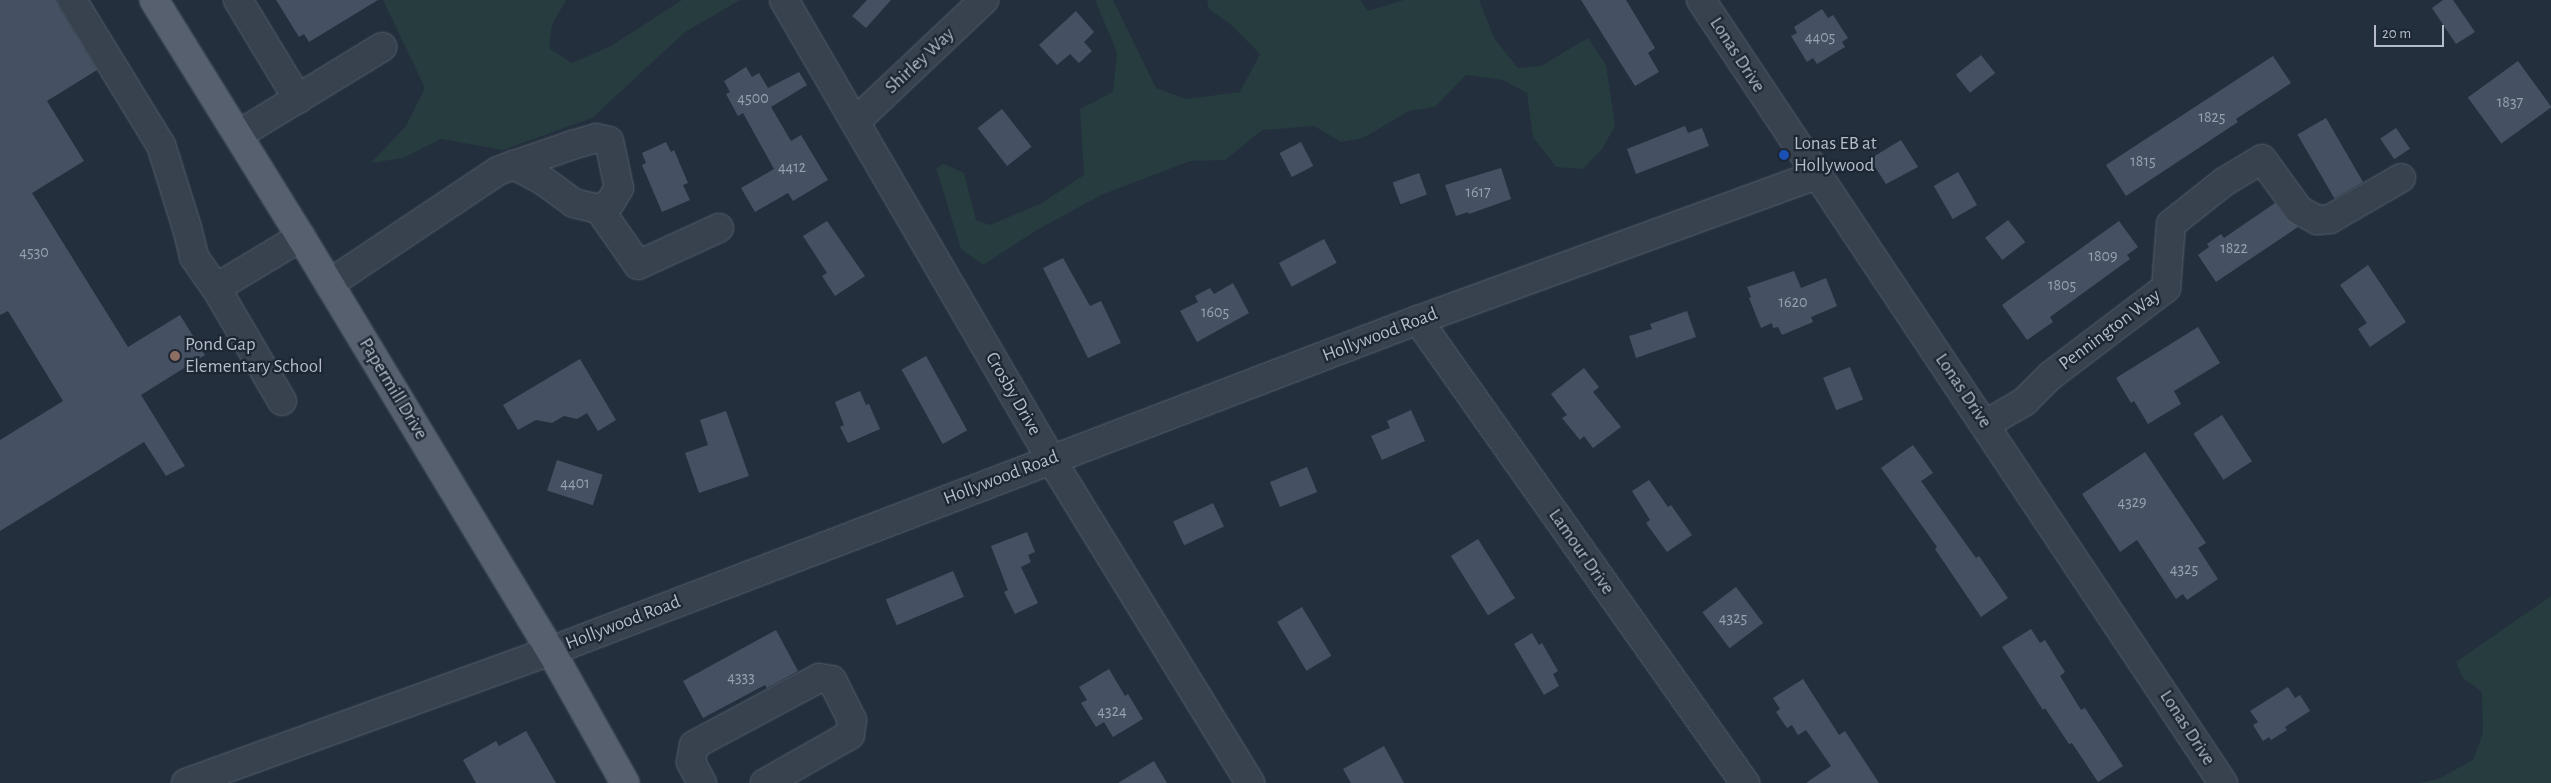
<!DOCTYPE html>
<html>
<head>
<meta charset="utf-8">
<style>
  body { margin:0 }
  #map { position:relative; width:2551px; height:783px; overflow:hidden; background:#242f3e; font-family:"Alegreya Sans",sans-serif }
  div>[style] { position:absolute }
  [style*='--x'] { left:calc(var(--x)*1px); top:calc(var(--y)*1px); width:calc(var(--w)*1px); rotate:calc(var(--a)*1deg) }
  .green>* { inset:0; background:#263c3f }
  .building>* { inset:0; background:#455162; transform-origin:0 0 }
  .roads { filter:drop-shadow(0 0 1px #565f6c) drop-shadow(0 0 1px #565f6c) }
  .minor>* { height:28px; margin:-14px; padding:0 14px; transform-origin:14px; border-radius:14px; background:#38414e }
  .major>* { height:28px; margin:-14px; padding:0 14px; transform-origin:14px; border-radius:14px; background:#56606e }
  .dots>* { width:14px; height:14px; translate:-50% -50%; box-sizing:border-box; border:2px solid #1d2633; border-radius:50% }
  span { translate:-50% -50%; white-space:nowrap; text-align:center; line-height:1.15; -webkit-text-stroke:4.5px #1d2633; paint-order:stroke }
  .number-label { font-size:16px; color:#98a1af }
  .number-label span { -webkit-text-stroke-width:0 }
  .street-label { font-size:19px; color:#b4bcc9 }
  .poi-label { font-size:19px; color:#b4bcc9 }
  .left { translate:0 -50%; text-align:left }
  .scale { position:absolute; left:2374px; top:25px; width:70px; height:22px; box-sizing:border-box; border:2px solid #b4bcc9; border-top:0; padding-left:6px; font-size:15px; line-height:18px; white-space:nowrap; color:#b4bcc9; -webkit-text-stroke:4px #1d2633; paint-order:stroke }
</style>
</head>
<body>
<div id="map">
  <div class="green">
    <i style="clip-path:polygon(383px 0,566px 0,552px 25px,549px 48px,572px 63px,611px 46px,682px 0,740px 0,685px 32px,592px 118px,503px 150px,441px 139px,403px 158px,371px 163px,406px 126px,425px 88px)"></i>
    <i style="clip-path:polygon(1095px 0,1113px 0,1156px 88px,1186px 99px,1240px 92px,1260px 54px,1229px 23px,1209px 9px,1207px 0,1360px 0,1368px 11px,1404px 0,1479px 0,1494px 38px,1518px 68px,1541px 66px,1588px 38px,1606px 65px,1615px 126px,1602px 149px,1583px 169px,1556px 167px,1533px 137px,1527px 93px,1503px 80px,1466px 75px,1435px 107px,1409px 111px,1363px 138px,1341px 142px,1314px 126px,1262px 130px,1225px 160px,1190px 161px,1101px 195px,1037px 230px,983px 265px,961px 249px,936px 168px,944px 164px,964px 173px,976px 220px,990px 225px,1042px 203px,1084px 175px,1080px 109px,1113px 92px,1117px 52px)"></i>
    <i style="clip-path:polygon(2551px 596px,2551px 783px,2419px 783px,2438px 779px,2473px 760px,2483px 733px,2482px 692px,2463px 678px,2456px 662px)"></i>
  </div>
  <div class="building">
    <i style="clip-path:polygon(0 0,56px 0,59px 8px,97px 70px,47px 101px,84px 161px,32px 193px,128px 347px,180px 315px,205px 355px,141px 395px,185px 466px,166px 476px,144px 442px,0 531px,0 440px,63px 401px,8px 311px,0 315px)"></i>
    <i style="clip-path:polygon(276px 0,378px 0,309px 42px,304px 34px,299px 37px)"></i>
    <i style="clip-path:polygon(867px 0,891px 0,866px 28px,852px 16px)"></i>
    <i style="clip-path:polygon(1581px 0,1626px 0,1655px 48px,1648px 53px,1659px 72px,1635px 86px)"></i>
    <i style="clip-path:polygon(2443px 0,2453px 0,2475px 32px,2456px 44px,2432px 8px)"></i>
    <i style="clip-path:polygon(1822px 9px,1828px 18px,1833px 15px,1848px 38px,1842px 42px,1845px 47px,1817px 64px,1813px 58px,1807px 62px,1791px 36px,1797px 33px,1794px 27px)"></i>
    <i style="clip-path:polygon(1076px 11px,1094px 32px,1084px 42px,1092px 51px,1079px 63px,1070px 54px,1057px 65px,1039px 45px)"></i>
    <i style="left:1981px;top:55px;width:23px;height:32px;rotate:52deg"></i>
    <i style="clip-path:polygon(2273px 56px,2291px 83px,2236px 119px,2238px 122px,2126px 196px,2106px 165px)"></i>
    <i style="left:2518px;top:61px;width:57px;height:62px;rotate:54deg"></i>
    <i style="clip-path:polygon(746px 67px,752px 77px,759px 73px,768px 88px,799px 72px,807px 85px,771px 107px,791px 141px,801px 135px,828px 180px,793px 201px,788px 193px,755px 212px,741px 188px,774px 169px,743px 113px,738px 116px,726px 94px,730px 92px,724px 81px)"></i>
    <i style="left:1002px;top:109px;width:48px;height:31px;rotate:52deg"></i>
    <i style="left:2326px;top:118px;width:74px;height:33px;rotate:60deg"></i>
    <i style="clip-path:polygon(1685px 126px,1688px 133px,1702px 128px,1709px 146px,1636px 174px,1627px 149px)"></i>
    <i style="left:2396px;top:128px;width:25px;height:19px;rotate:56deg"></i>
    <i style="clip-path:polygon(1901px 140px,1918px 167px,1886px 184px,1871px 161px,1874px 159px,1873px 157px)"></i>
    <i style="clip-path:polygon(666px 142px,671px 152px,674px 150px,688px 183px,683px 185px,690px 200px,662px 212px,642px 165px,646px 163px,642px 153px)"></i>
    <i style="left:1301px;top:142px;width:27px;height:24px;rotate:63deg"></i>
    <i style="clip-path:polygon(1501px 168px,1511px 199px,1469px 214px,1468px 212px,1456px 216px,1445px 185px)"></i>
    <i style="left:1958px;top:172px;width:38px;height:28px;rotate:60deg"></i>
    <i style="left:1419px;top:173px;width:23px;height:28px;rotate:70deg"></i>
    <i style="clip-path:polygon(2275px 203px,2287px 219px,2298px 227px,2216px 282px,2198px 255px,2209px 247px,2207px 244px,2221px 234px,2224px 238px)"></i>
    <i style="left:2008px;top:220px;width:28px;height:29px;rotate:52deg"></i>
    <i style="clip-path:polygon(827px 221px,865px 276px,835px 296px,822px 276px,827px 273px,803px 236px)"></i>
    <i style="clip-path:polygon(2119px 221px,2138px 247px,2127px 255px,2130px 259px,2050px 317px,2053px 322px,2027px 340px,2002px 305px)"></i>
    <i style="left:1324px;top:239px;width:27px;height:51px;rotate:62deg"></i>
    <i style="clip-path:polygon(1063px 258px,1090px 306px,1101px 301px,1121px 343px,1088px 358px,1043px 268px)"></i>
    <i style="clip-path:polygon(2368px 265px,2406px 322px,2370px 347px,2358px 329px,2367px 323px,2340px 285px)"></i>
    <i style="clip-path:polygon(1794px 271px,1801px 288px,1826px 278px,1837px 306px,1811px 317px,1813px 322px,1782px 335px,1778px 327px,1773px 328px,1772px 323px,1761px 328px,1749px 298px,1751px 297px,1747px 287px)"></i>
    <i style="clip-path:polygon(1233px 283px,1249px 313px,1197px 342px,1180px 311px,1198px 302px,1195px 296px,1210px 288px,1214px 294px)"></i>
    <i style="clip-path:polygon(1687px 311px,1696px 337px,1636px 358px,1629px 336px,1652px 329px,1650px 324px)"></i>
    <i style="clip-path:polygon(2198px 327px,2220px 363px,2174px 391px,2181px 404px,2148px 424px,2134px 401px,2131px 403px,2116px 378px)"></i>
    <i style="left:926px;top:356px;width:85px;height:28px;rotate:61deg"></i>
    <i style="clip-path:polygon(580px 359px,616px 420px,598px 431px,587px 413px,577px 419px,564px 416px,552px 423px,536px 420px,518px 430px,503px 405px)"></i>
    <i style="left:1850px;top:367px;width:35px;height:29px;rotate:68deg"></i>
    <i style="clip-path:polygon(1584px 368px,1599px 387px,1593px 392px,1621px 427px,1593px 448px,1584px 436px,1580px 440px,1562px 418px,1567px 415px,1551px 394px)"></i>
    <i style="clip-path:polygon(860px 391px,866px 405px,869px 404px,880px 429px,848px 443px,840px 427px,844px 425px,835px 402px)"></i>
    <i style="clip-path:polygon(1411px 410px,1425px 441px,1382px 460px,1371px 436px,1390px 428px,1387px 421px)"></i>
    <i style="clip-path:polygon(726px 411px,749px 476px,699px 493px,685px 453px,708px 445px,700px 420px)"></i>
    <i style="left:2222px;top:415px;width:55px;height:34px;rotate:57deg"></i>
    <i style="clip-path:polygon(1913px 445px,1933px 473px,1921px 481px,1976px 558px,1979px 556px,2008px 598px,1981px 617px,1935px 549px,1937px 547px,1881px 468px)"></i>
    <i style="clip-path:polygon(2145px 452px,2206px 543px,2198px 548px,2218px 579px,2187px 600px,2183px 594px,2176px 599px,2137px 540px,2120px 552px,2082px 494px)"></i>
    <i style="left:557px;top:460px;width:48px;height:32px;rotate:18deg"></i>
    <i style="left:1307px;top:467px;width:27px;height:40px;rotate:68deg"></i>
    <i style="clip-path:polygon(1649px 480px,1668px 507px,1671px 505px,1692px 535px,1667px 552px,1646px 523px,1650px 520px,1632px 491px)"></i>
    <i style="left:1213px;top:503px;width:26px;height:44px;rotate:65deg"></i>
    <i style="clip-path:polygon(1027px 532px,1035px 552px,1028px 555px,1031px 562px,1021px 567px,1038px 603px,1015px 614px,1004px 592px,1008px 590px,991px 546px)"></i>
    <i style="left:1478px;top:539px;width:70px;height:32px;rotate:58deg"></i>
    <i style="left:953px;top:571px;width:28px;height:73px;rotate:67deg"></i>
    <i style="left:1736px;top:587px;width:45px;height:42px;rotate:53deg"></i>
    <i style="left:1302px;top:607px;width:57px;height:29px;rotate:59deg"></i>
    <i style="clip-path:polygon(2031px 629px,2040px 643px,2045px 640px,2065px 672px,2060px 676px,2081px 710px,2085px 708px,2123px 766px,2098px 782px,2072px 743px,2069px 744px,2045px 708px,2043px 710px,2002px 647px)"></i>
    <i style="clip-path:polygon(776px 630px,798px 671px,767px 688px,765px 685px,703px 718px,683px 681px)"></i>
    <i style="clip-path:polygon(1532px 633px,1539px 645px,1542px 643px,1558px 671px,1553px 674px,1559px 686px,1544px 695px,1514px 644px)"></i>
    <i style="clip-path:polygon(1109px 669px,1125px 696px,1128px 694px,1143px 719px,1113px 737px,1104px 722px,1096px 727px,1081px 703px,1087px 700px,1079px 687px)"></i>
    <i style="clip-path:polygon(1803px 679px,1839px 735px,1845px 731px,1879px 783px,1806px 783px,1831px 766px,1806px 730px,1798px 735px,1792px 725px,1787px 728px,1776px 712px,1780px 709px,1773px 698px)"></i>
    <i style="clip-path:polygon(2288px 687px,2295px 698px,2300px 695px,2310px 711px,2285px 727px,2287px 730px,2271px 740px,2269px 737px,2263px 741px,2253px 725px,2258px 722px,2250px 711px)"></i>
    <i style="clip-path:polygon(526px 731px,556px 783px,476px 783px,463px 760px,496px 741px,499px 746px)"></i>
    <i style="clip-path:polygon(1384px 746px,1404px 783px,1351px 783px,1343px 769px)"></i>
    <i style="clip-path:polygon(1154px 761px,1167px 783px,1118px 783px)"></i>
  </div>
  <div class="roads">
    <div class="minor">
      <i style="--x:72;--y:0;--w:170;--a:58.5"></i>
      <i style="--x:161;--y:145;--w:87;--a:72.6"></i>
      <i style="--x:187;--y:228;--w:30;--a:76"></i>
      <i style="--x:194;--y:257;--w:38;--a:55"></i>
      <i style="--x:238;--y:0;--w:116;--a:58.8"></i>
      <i style="--x:784;--y:0;--w:531;--a:59.81"></i>
      <i style="--x:1051;--y:459;--w:380;--a:58.4"></i>
      <i style="--x:1701;--y:0;--w:941;--a:56.31"></i>
      <i style="--x:855;--y:122;--w:178;--a:-43.4"></i>
      <i style="--x:238;--y:135;--w:169;--a:-31.4"></i>
      <i style="--x:599;--y:209;--w:68;--a:55.1"></i>
      <i style="--x:638;--y:265;--w:89;--a:-24.6"></i>
      <i style="--x:329;--y:284;--w:203;--a:-33.8"></i>
      <i style="--x:498;--y:171;--w:17;--a:-21"></i>
      <i style="--x:514;--y:165;--w:61;--a:-19"></i>
      <i style="--x:572;--y:145;--w:25;--a:-16"></i>
      <i style="--x:596;--y:138;--w:13;--a:13"></i>
      <i style="--x:609;--y:141;--w:48;--a:78"></i>
      <i style="--x:619;--y:188;--w:17;--a:121"></i>
      <i style="--x:610;--y:203;--w:13;--a:151"></i>
      <i style="--x:599;--y:209;--w:26;--a:-167"></i>
      <i style="--x:574;--y:203;--w:39;--a:-144"></i>
      <i style="--x:542;--y:180;--w:32;--a:-152"></i>
      <i style="--x:1418;--y:320;--w:567;--a:54.77"></i>
      <i style="--x:282;--y:401;--w:131;--a:-120.3"></i>
      <i style="--x:216;--y:288;--w:99;--a:-31"></i>
      <i style="--x:1986;--y:424;--w:44;--a:-30.1"></i>
      <i style="--x:2024;--y:402;--w:37;--a:-45"></i>
      <i style="--x:2050;--y:376;--w:146;--a:-37.2"></i>
      <i style="--x:2166;--y:288;--w:64;--a:-85.5"></i>
      <i style="--x:2171;--y:224;--w:68;--a:-38.4"></i>
      <i style="--x:2224;--y:182;--w:44;--a:-31.2"></i>
      <i style="--x:2262;--y:159;--w:63;--a:54"></i>
      <i style="--x:2299;--y:210;--w:21;--a:29"></i>
      <i style="--x:2317;--y:220;--w:13;--a:-4"></i>
      <i style="--x:2330;--y:219;--w:82;--a:-30"></i>
      <i style="--x:186;--y:783;--w:388;--a:-19.9"></i>
      <i style="--x:551;--y:651;--w:928;--a:-20.9"></i>
      <i style="--x:1418;--y:320;--w:424;--a:-20"></i>
      <i style="--x:702;--y:783;--w:24;--a:-118"></i>
      <i style="--x:691;--y:762;--w:17;--a:-80"></i>
      <i style="--x:694;--y:745;--w:142;--a:-28.2"></i>
      <i style="--x:819;--y:678;--w:13;--a:9"></i>
      <i style="--x:832;--y:680;--w:45;--a:63.4"></i>
      <i style="--x:852;--y:720;--w:15;--a:98"></i>
      <i style="--x:850;--y:735;--w:98;--a:150.5"></i>
    </div>
    <div class="major">
      <i style="--x:154;--y:0;--w:279;--a:58.2"></i>
      <i style="--x:301;--y:237;--w:484;--a:58.9"></i>
      <i style="--x:551;--y:651;--w:151;--a:60.7"></i>
    </div>
  </div>
  <div class="dots">
    <i style="left:1784px;top:155px;background:#1a4fb4"></i>
    <i style="left:175px;top:356px;background:#8d6e63"></i>
  </div>
  <div class="number-label">
    <span style="left:1820px;top:37px">4405</span>
    <span style="left:753px;top:98px">4500</span>
    <span style="left:2510px;top:102px">1837</span>
    <span style="left:2212px;top:117px">1825</span>
    <span style="left:2143px;top:161px">1815</span>
    <span style="left:792px;top:167px">4412</span>
    <span style="left:1478px;top:192px">1617</span>
    <span style="left:2234px;top:248px">1822</span>
    <span style="left:34px;top:252px">4530</span>
    <span style="left:2103px;top:256px">1809</span>
    <span style="left:2062px;top:285px">1805</span>
    <span style="left:1793px;top:302px">1620</span>
    <span style="left:1215px;top:312px">1605</span>
    <span style="left:575px;top:483px">4401</span>
    <span style="left:2132px;top:502px">4329</span>
    <span style="left:2184px;top:569px">4325</span>
    <span style="left:1733px;top:618px">4325</span>
    <span style="left:741px;top:677px">4333</span>
    <span style="left:1112px;top:711px">4324</span>
  </div>
  <div class="street-label">
    <span style="left:1737px;top:55px;rotate:57deg">Lonas Drive</span>
    <span style="left:920px;top:61px;rotate:-43deg">Shirley Way</span>
    <span style="left:2110px;top:330px;rotate:-37deg">Pennington Way</span>
    <span style="left:1380px;top:335px;rotate:-21deg">Hollywood Road</span>
    <span style="left:393px;top:389px;rotate:59deg">Papermill Drive</span>
    <span style="left:1963px;top:391px;rotate:56deg">Lonas Drive</span>
    <span style="left:1013px;top:394px;rotate:60deg">Crosby Drive</span>
    <span style="left:1001px;top:478px;rotate:-21deg">Hollywood Road</span>
    <span style="left:1581px;top:552px;rotate:55deg">Lamour Drive</span>
    <span style="left:623px;top:623px;rotate:-21deg">Hollywood Road</span>
    <span style="left:2187px;top:728px;rotate:57deg">Lonas Drive</span>
  </div>
  <div class="poi-label">
    <span class="left" style="left:1794px;top:155px">Lonas EB at<br>Hollywood</span>
    <span class="left" style="left:185px;top:356px">Pond Gap<br>Elementary School</span>
  </div>
  <div class="scale">20 m</div>
</div>
</body>
</html>
